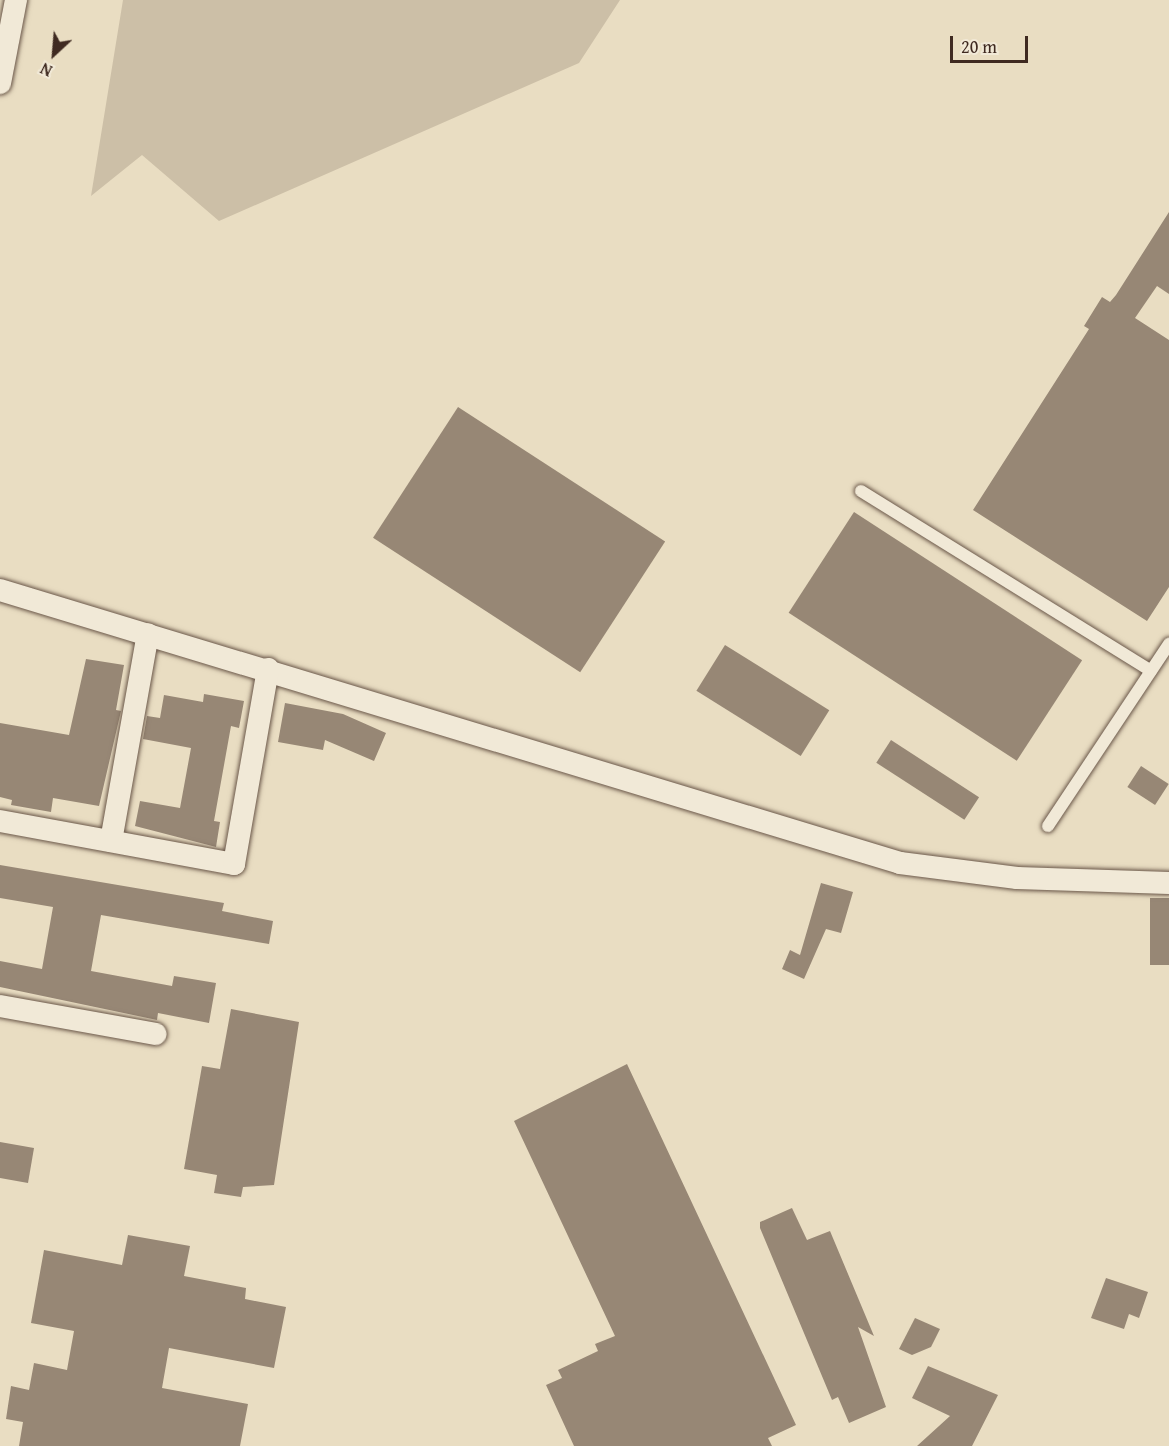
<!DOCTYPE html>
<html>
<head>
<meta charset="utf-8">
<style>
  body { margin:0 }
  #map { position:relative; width:1169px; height:1446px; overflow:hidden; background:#e9ddc2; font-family:"Gentium Book Plus",serif }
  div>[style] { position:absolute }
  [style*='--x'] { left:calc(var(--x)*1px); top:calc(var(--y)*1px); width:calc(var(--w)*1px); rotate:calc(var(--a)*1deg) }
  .green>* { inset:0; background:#ccbfa7 }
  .building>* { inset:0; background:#978775; transform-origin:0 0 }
  .roads { filter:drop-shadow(0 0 2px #6a5749) drop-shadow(0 0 2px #6a5749) }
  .service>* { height:12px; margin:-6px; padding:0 6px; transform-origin:6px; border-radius:6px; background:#f1e9d7 }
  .minor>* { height:22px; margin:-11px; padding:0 11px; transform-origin:11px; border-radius:11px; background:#f1e9d7 }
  span { translate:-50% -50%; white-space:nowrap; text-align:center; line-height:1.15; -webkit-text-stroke:5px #f1e9d7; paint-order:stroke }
  .north { position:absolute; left:24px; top:24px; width:60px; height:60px; -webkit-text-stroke:4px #f1e9d7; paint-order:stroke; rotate:206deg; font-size:16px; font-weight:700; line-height:24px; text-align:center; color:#3f2a21 }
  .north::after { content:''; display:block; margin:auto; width:21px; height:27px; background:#3f2a21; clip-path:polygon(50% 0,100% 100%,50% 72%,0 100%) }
  .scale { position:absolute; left:950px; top:36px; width:78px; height:27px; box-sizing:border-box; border:3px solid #3f2a21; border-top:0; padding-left:8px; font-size:18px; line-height:21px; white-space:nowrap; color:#3f2a21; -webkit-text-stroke:4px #f1e9d7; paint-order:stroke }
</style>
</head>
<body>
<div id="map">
  <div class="green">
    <i style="clip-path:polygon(123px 0,620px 0,579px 63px,219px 221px,142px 155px,91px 196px)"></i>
  </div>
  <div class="building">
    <i style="clip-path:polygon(1169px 212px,1169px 294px,1157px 286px,1135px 318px,1169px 340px,1169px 587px,1147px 621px,973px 510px,1089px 329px,1084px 326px,1102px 297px,1110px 302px,1116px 295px)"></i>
    <i style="left:458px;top:407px;width:247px;height:156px;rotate:33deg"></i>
    <i style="left:854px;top:512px;width:272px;height:120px;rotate:33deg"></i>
    <i style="left:725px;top:645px;width:123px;height:54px;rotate:32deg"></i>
    <i style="clip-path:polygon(86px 659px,124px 665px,116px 710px,121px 711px,99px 806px,53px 798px,51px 812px,11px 805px,12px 800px,0 797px,0 723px,69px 735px)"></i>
    <i style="clip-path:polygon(204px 694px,244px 701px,239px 728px,231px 726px,214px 821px,220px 822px,216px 847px,135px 826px,140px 801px,180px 808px,191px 748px,143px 739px,147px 716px,160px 718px,164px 695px,203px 702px)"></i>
    <i style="clip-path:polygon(285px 703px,343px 714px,386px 733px,374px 761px,325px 740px,323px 750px,278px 742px)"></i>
    <i style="left:891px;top:740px;width:105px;height:27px;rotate:33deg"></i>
    <i style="left:1141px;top:766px;width:33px;height:25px;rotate:33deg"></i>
    <i style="clip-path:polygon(0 865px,224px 903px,222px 911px,273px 921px,269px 944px,101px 915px,91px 971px,172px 986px,174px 976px,216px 983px,209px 1023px,158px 1013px,157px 1020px,0 987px,0 961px,42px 969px,53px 907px,0 898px)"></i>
    <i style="clip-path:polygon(821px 883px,853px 892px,841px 933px,826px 929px,804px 979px,782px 969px,790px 950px,800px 955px)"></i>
    <i style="left:1150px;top:898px;width:19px;height:67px"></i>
    <i style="clip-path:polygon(231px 1009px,299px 1022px,274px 1185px,243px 1187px,241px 1197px,214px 1193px,217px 1175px,184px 1169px,202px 1066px,220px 1069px)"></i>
    <i style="clip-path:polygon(627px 1064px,796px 1425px,768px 1438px,772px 1446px,574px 1446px,546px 1385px,562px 1378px,558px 1370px,598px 1351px,595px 1344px,615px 1336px,514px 1121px)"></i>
    <i style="clip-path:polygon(0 1142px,34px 1148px,28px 1183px,0 1178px)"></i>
    <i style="clip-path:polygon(792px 1208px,807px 1240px,830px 1231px,874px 1336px,858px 1327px,886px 1407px,849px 1423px,838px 1397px,832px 1400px,760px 1228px,760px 1222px)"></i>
    <i style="clip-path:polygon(128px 1235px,190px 1246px,184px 1276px,246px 1288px,245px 1299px,286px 1307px,274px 1368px,169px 1348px,162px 1388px,248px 1404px,240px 1446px,19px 1446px,23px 1422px,6px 1419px,11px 1386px,29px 1390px,34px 1363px,67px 1370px,74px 1331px,31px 1323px,44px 1250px,122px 1265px)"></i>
    <i style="clip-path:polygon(1106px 1278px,1148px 1292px,1139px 1318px,1129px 1314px,1124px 1329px,1091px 1318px)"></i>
    <i style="clip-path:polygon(915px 1318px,940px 1329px,931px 1347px,912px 1355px,899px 1349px)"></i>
    <i style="clip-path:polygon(928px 1366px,998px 1395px,972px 1446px,917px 1446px,950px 1416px,912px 1398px)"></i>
  </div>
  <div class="roads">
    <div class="service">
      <i style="--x:861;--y:491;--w:341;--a:31.8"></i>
      <i style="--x:1048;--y:826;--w:219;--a:-56.4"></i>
    </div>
    <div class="minor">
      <i style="--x:0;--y:83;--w:85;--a:-79.1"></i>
      <i style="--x:0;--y:590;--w:940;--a:16.87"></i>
      <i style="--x:900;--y:863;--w:118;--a:7.3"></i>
      <i style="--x:1017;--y:878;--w:152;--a:1.9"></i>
      <i style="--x:0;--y:821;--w:238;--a:10.4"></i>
      <i style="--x:234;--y:864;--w:198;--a:-80.1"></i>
      <i style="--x:111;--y:841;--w:210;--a:-79.9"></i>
      <i style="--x:0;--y:1006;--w:158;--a:10.2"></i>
    </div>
  </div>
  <div class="north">N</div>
  <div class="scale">20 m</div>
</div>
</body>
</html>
